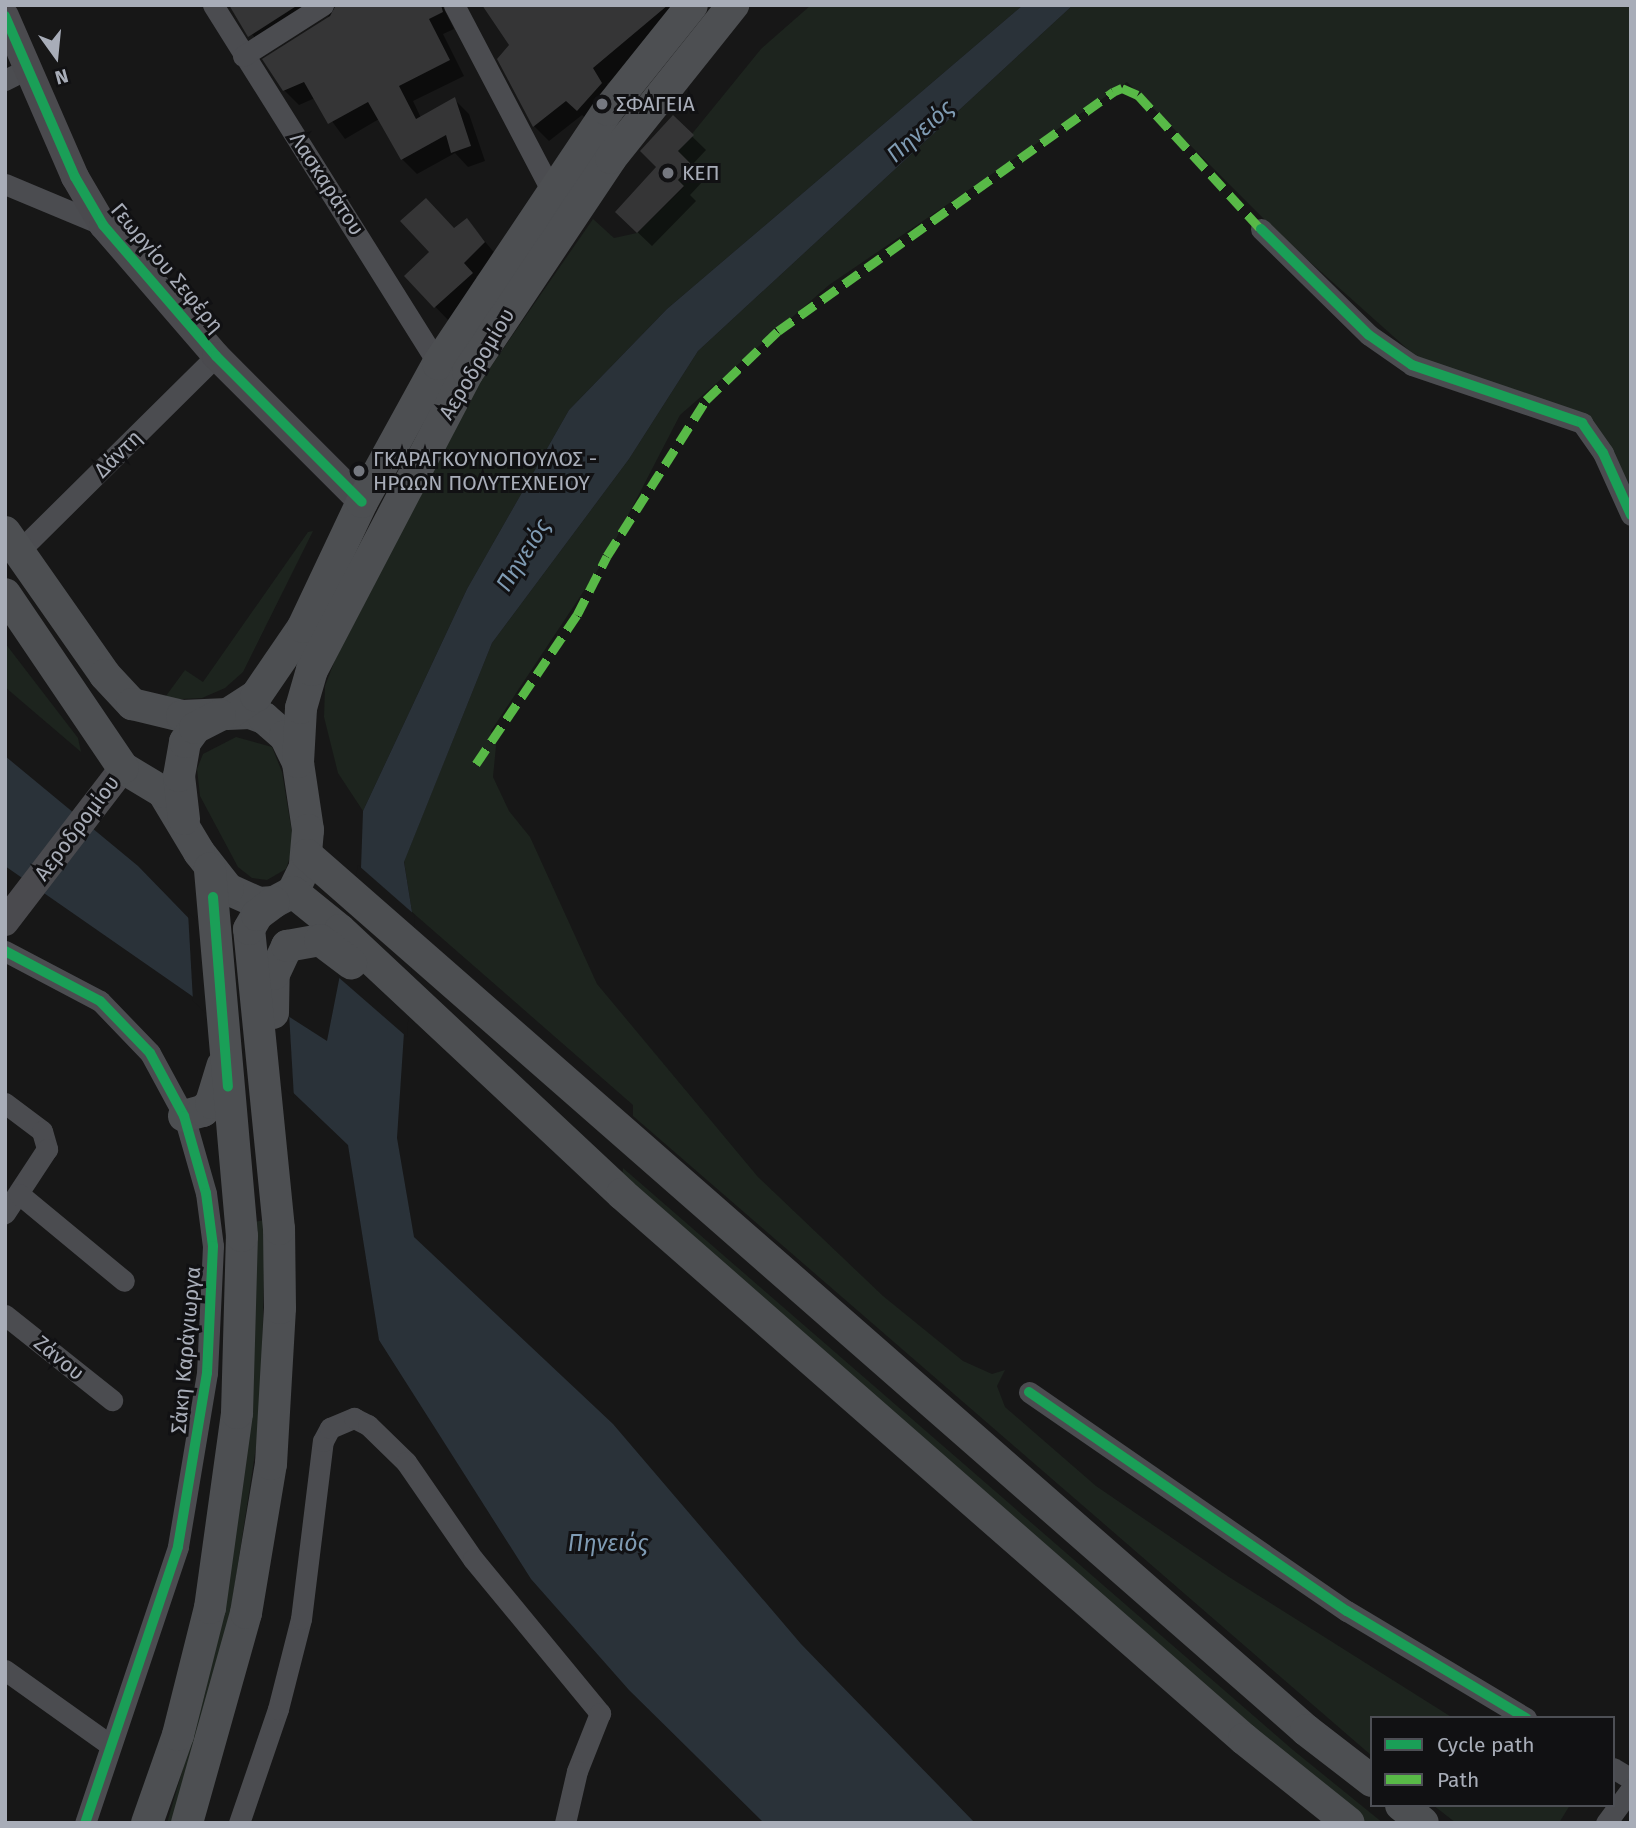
<!DOCTYPE html>
<html>
<head>
<meta charset="utf-8">
<style>
  body { margin:0 }
  #map { position:relative; width:1636px; height:1828px; overflow:hidden; background:#171717; font-family:"Fira Sans",sans-serif }
  div>[style] { position:absolute }
  [style*='--x'] { left:calc(var(--x)*1px); top:calc(var(--y)*1px); width:calc(var(--w)*1px); rotate:calc(var(--a)*1deg) }
  .green>* { inset:0; background:#1d241e }
  .water>* { inset:0; background:#2a3239 }
  .pier>* { inset:0; background:#171717 }
  .shadow>* { inset:0; background:#0007 }
  .building>* { inset:0; background:#353536 }
  .street>* { height:21px; margin:-10.5px; padding:0 10.5px; transform-origin:10.5px; border-radius:10.5px; background:#4b4c50 }
  .secondary>* { height:28px; margin:-14px; padding:0 14px; transform-origin:14px; border-radius:14px; background:#4a4a4e }
  .primary>* { height:32px; margin:-16px; padding:0 16px; transform-origin:16px; border-radius:16px; background:#4d4f52 }
  .quiet>* { height:9px; margin-top:-4.5px; transform-origin:0; background:repeating-linear-gradient(90deg,#58b947 0 18px,transparent 0 27px) }
  .cycleway>* { height:10px; margin:-5px; padding:0 5px; transform-origin:5px; border-radius:5px; background:#1a9f57 }
  .dots>* { width:19px; height:19px; translate:-50% -50%; box-sizing:border-box; border:4px solid #111113; border-radius:50% }
  span { translate:-50% -50%; white-space:nowrap; text-align:center; line-height:1.15; -webkit-text-stroke:6px #111113; paint-order:stroke }
  .poi-label { font-size:21px; color:#a8adb8 }
  .left { translate:0 -50%; text-align:left }
  .street-label { font-size:21px; color:#a8adb8 }
  .water-label { font-size:23px; color:#7f9bb3; font-style:italic }
  .frame { position:absolute; inset:0; border:7px solid #a8adb8; pointer-events:none }
  .legend { position:absolute; left:1370px; top:1716px; width:245px; height:91px; box-sizing:border-box; background:#111113; border:2px solid #4d4f55; margin:0; padding:9px 12px; list-style:none; font-size:21px; color:#a8adb8 }
  .legend li { display:flex; align-items:center; gap:14px; height:35px }
  .legend b { width:35px; border:2px solid #4d4f55 }
  .north { position:absolute; left:21px; top:21px; width:70px; height:70px; -webkit-text-stroke:5px #111113; paint-order:stroke; rotate:165deg; font-size:19px; font-weight:700; line-height:28px; text-align:center; color:#a8adb8 }
  .north::after { content:''; display:block; margin:auto; width:24px; height:32px; background:#a8adb8; clip-path:polygon(50% 0,100% 100%,50% 72%,0 100%) }
</style>
</head>
<body>
<div id="map">
  <div class="green">
    <i style="clip-path:polygon(811px 5px,1023px 5px,667px 309px,569px 410px,467px 589px,363px 811px,338px 773px,324px 717px,325px 686px,335px 660px,476px 388px,593px 219px,614px 238px,637px 233px,684px 187px,678px 180px,678px 151px,761px 49px)"></i>
    <i style="clip-path:polygon(1073px 5px,1631px 5px,1631px 512px,1585px 427px,1431px 370px,1282px 237px,1127px 82px,829px 285px,680px 415px,607px 556px,491px 731px,496px 746px,493px 777px,509px 811px,530px 837px,597px 984px,758px 1177px,883px 1296px,963px 1361px,992px 1374px,1005px 1370px,997px 1386px,1005px 1407px,1096px 1486px,1229px 1577px,1453px 1718px,1372px 1718px,1372px 1756px,633px 1116px,633px 1105px,412px 912px,404px 861px,492px 643px,629px 459px,698px 351px)"></i>
    <i style="clip-path:polygon(313px 531px,243px 672px,225px 688px,202px 698px,163px 700px,185px 670px,203px 682px,308px 532px)"></i>
    <i style="clip-path:polygon(5px 643px,78px 738px,81px 752px,5px 687px)"></i>
    <i style="clip-path:polygon(236px 737px,272px 747px,282px 772px,294px 845px,286px 869px,267px 880px,252px 878px,238px 867px,200px 796px,197px 769px,203px 754px)"></i>
    <i style="clip-path:polygon(623px 1168px,1293px 1750px,1383px 1823px,1364px 1823px,622px 1179px)"></i>
    <i style="clip-path:polygon(265px 1220px,261px 1415px,227px 1635px,179px 1823px,167px 1823px,205px 1693px,228px 1577px,254px 1373px,254px 1222px)"></i>
    <i style="clip-path:polygon(1433px 1805px,1570px 1805px,1559px 1823px,1456px 1823px)"></i>
  </div>
  <div class="water">
    <i style="clip-path:polygon(1023px 5px,1073px 5px,698px 351px,629px 459px,492px 643px,404px 862px,412px 912px,397px 1138px,414px 1237px,613px 1424px,801px 1644px,975px 1823px,764px 1823px,629px 1690px,531px 1579px,379px 1340px,348px 1145px,192px 996px,5px 866px,5px 756px,138px 866px,277px 1009px,327px 1041px,361px 868px,363px 811px,467px 589px,569px 410px,667px 309px)"></i>
  </div>
  <div class="pier">
    <i style="clip-path:polygon(358px 865px,415px 915px,407px 1037px,337px 976px)"></i>
    <i style="clip-path:polygon(188px 912px,289px 1013px,294px 1098px,193px 1001px)"></i>
  </div>
  <div class="shadow">
    <i style="clip-path:polygon(218px 5px,442px 5px,454px 29px,443px 34px,464px 76px,413px 101px,421px 118px,454px 99px,469px 114px,485px 161px,468px 167px,455px 153px,417px 174px,402px 159px,379px 119px,345px 139px,315px 98px,299px 105px,284px 90px,334px 7px,265px 51px,232px 8px)"></i>
    <i style="clip-path:polygon(486px 5px,687px 5px,674px 32px,607px 84px,616px 99px,593px 125px,582px 115px,549px 141px,534px 126px,499px 59px,511px 45px)"></i>
    <i style="clip-path:polygon(673px 118px,706px 150px,691px 166px,704px 180px,690px 195px,696px 201px,652px 246px,631px 226px,659px 167px)"></i>
    <i style="clip-path:polygon(467px 220px,497px 256px,476px 277px,485px 286px,448px 320px,406px 276px)"></i>
  </div>
  <div class="building">
    <i style="clip-path:polygon(229px 5px,298px 5px,248px 37px)"></i>
    <i style="clip-path:polygon(336px 5px,441px 5px,443px 12px,429px 19px,450px 60px,399px 86px,416px 119px,455px 97px,471px 146px,451px 153px,446px 135px,401px 160px,368px 102px,328px 124px,304px 82px,283px 91px,262px 59px,330px 16px)"></i>
    <i style="clip-path:polygon(482px 5px,668px 5px,593px 68px,602px 83px,577px 111px,566px 101px,533px 127px,497px 59px,509px 45px)"></i>
    <i style="clip-path:polygon(673px 115px,694px 135px,678px 151px,692px 165px,678px 180px,684px 186px,637px 233px,615px 212px,656px 167px,640px 151px)"></i>
    <i style="clip-path:polygon(426px 198px,454px 228px,467px 218px,485px 242px,464px 263px,473px 273px,434px 308px,404px 276px,429px 252px,400px 221px)"></i>
  </div>
  <div class="street">
    <i style="--x:213;--y:5;--w:424;--a:57.9"></i>
    <i style="--x:454;--y:5;--w:211;--a:62.3"></i>
    <i style="--x:243;--y:56;--w:95;--a:-32.5"></i>
    <i style="--x:5;--y:80;--w:25;--a:-27"></i>
    <i style="--x:5;--y:184;--w:106;--a:22.7"></i>
    <i style="--x:1261;--y:229;--w:151;--a:44.5"></i>
    <i style="--x:1369;--y:335;--w:52;--a:34.9"></i>
    <i style="--x:1412;--y:365;--w:180;--a:18.8"></i>
    <i style="--x:1582;--y:423;--w:37;--a:55"></i>
    <i style="--x:1603;--y:453;--w:68;--a:65.7"></i>
    <i style="--x:19;--y:551;--w:277;--a:-44.7"></i>
    <i style="--x:5;--y:951;--w:107;--a:27.8"></i>
    <i style="--x:100;--y:1001;--w:72;--a:46.1"></i>
    <i style="--x:150;--y:1053;--w:72;--a:61.6"></i>
    <i style="--x:184;--y:1116;--w:80;--a:74.1"></i>
    <i style="--x:206;--y:1193;--w:53;--a:82.5"></i>
    <i style="--x:213;--y:1246;--w:127;--a:92.7"></i>
    <i style="--x:207;--y:1373;--w:176;--a:99.5"></i>
    <i style="--x:178;--y:1547;--w:291;--a:108.6"></i>
    <i style="--x:5;--y:1103;--w:46;--a:37.1"></i>
    <i style="--x:42;--y:1131;--w:19;--a:74"></i>
    <i style="--x:47;--y:1149;--w:77;--a:123.3"></i>
    <i style="--x:19;--y:1194;--w:136;--a:39.6"></i>
    <i style="--x:5;--y:1315;--w:137;--a:38.5"></i>
    <i style="--x:1029;--y:1392;--w:386;--a:34.6"></i>
    <i style="--x:1347;--y:1611;--w:209;--a:30.9"></i>
    <i style="--x:5;--y:1670;--w:129;--a:35.5"></i>
    <i style="--x:1613;--y:1768;--w:21;--a:31"></i>
    <i style="--x:239;--y:1823;--w:120;--a:-71.1"></i>
    <i style="--x:278;--y:1709;--w:93;--a:-75.7"></i>
    <i style="--x:301;--y:1619;--w:179;--a:-83"></i>
    <i style="--x:323;--y:1441;--w:15;--a:-62"></i>
    <i style="--x:330;--y:1428;--w:26;--a:-23"></i>
    <i style="--x:354;--y:1418;--w:16;--a:27"></i>
    <i style="--x:368;--y:1425;--w:53;--a:44.2"></i>
    <i style="--x:406;--y:1462;--w:118;--a:55.4"></i>
    <i style="--x:473;--y:1559;--w:200;--a:50.5"></i>
    <i style="--x:600;--y:1713;--w:62;--a:111.6"></i>
    <i style="--x:577;--y:1771;--w:53;--a:103"></i>
    <i style="--x:1606;--y:1823;--w:42;--a:-53.7"></i>
  </div>
  <div class="secondary">
    <i style="--x:5;--y:16;--w:176;--a:66.5"></i>
    <i style="--x:75;--y:177;--w:56;--a:59.7"></i>
    <i style="--x:103;--y:225;--w:173;--a:49.2"></i>
    <i style="--x:216;--y:356;--w:206;--a:45"></i>
    <i style="--x:5;--y:922;--w:194;--a:-52.5"></i>
  </div>
  <div class="primary">
    <i style="--x:5;--y:532;--w:174;--a:55"></i>
    <i style="--x:105;--y:675;--w:40;--a:47"></i>
    <i style="--x:132;--y:704;--w:51;--a:13.5"></i>
    <i style="--x:182;--y:716;--w:68;--a:-2.5"></i>
    <i style="--x:250;--y:713;--w:15;--a:20"></i>
    <i style="--x:264;--y:718;--w:28;--a:41"></i>
    <i style="--x:285;--y:736;--w:30;--a:64"></i>
    <i style="--x:298;--y:763;--w:68;--a:81.5"></i>
    <i style="--x:308;--y:830;--w:37;--a:95"></i>
    <i style="--x:305;--y:867;--w:28;--a:116"></i>
    <i style="--x:293;--y:892;--w:21;--a:152"></i>
    <i style="--x:274;--y:902;--w:15;--a:176"></i>
    <i style="--x:259;--y:903;--w:34;--a:-156"></i>
    <i style="--x:228;--y:889;--w:47;--a:-128.1"></i>
    <i style="--x:199;--y:852;--w:70;--a:-121"></i>
    <i style="--x:163;--y:792;--w:47;--a:-149"></i>
    <i style="--x:123;--y:768;--w:210;--a:-124.1"></i>
    <i style="--x:231;--y:712;--w:30;--a:-33"></i>
    <i style="--x:256;--y:696;--w:83;--a:-55.7"></i>
    <i style="--x:303;--y:627;--w:138;--a:-64.7"></i>
    <i style="--x:362;--y:502;--w:158;--a:-61.2"></i>
    <i style="--x:438;--y:364;--w:306;--a:-56.2"></i>
    <i style="--x:608;--y:110;--w:134;--a:-51.3"></i>
    <i style="--x:298;--y:762;--w:54;--a:-86.8"></i>
    <i style="--x:301;--y:708;--w:40;--a:-74"></i>
    <i style="--x:312;--y:670;--w:336;--a:-62.4"></i>
    <i style="--x:468;--y:372;--w:257;--a:-56.2"></i>
    <i style="--x:611;--y:158;--w:196;--a:-51.4"></i>
    <i style="--x:184;--y:819;--w:43;--a:-96.6"></i>
    <i style="--x:179;--y:776;--w:35;--a:-80"></i>
    <i style="--x:185;--y:742;--w:17;--a:-54"></i>
    <i style="--x:195;--y:728;--w:28;--a:-27"></i>
    <i style="--x:307;--y:855;--w:1328;--a:41.21"></i>
    <i style="--x:1306;--y:1730;--w:83;--a:37.7"></i>
    <i style="--x:293;--y:892;--w:60;--a:39"></i>
    <i style="--x:340;--y:930;--w:386;--a:43.1"></i>
    <i style="--x:622;--y:1194;--w:827;--a:41.23"></i>
    <i style="--x:1244;--y:1739;--w:134;--a:38.7"></i>
    <i style="--x:273;--y:1013;--w:39;--a:-89"></i>
    <i style="--x:274;--y:974;--w:31;--a:-65"></i>
    <i style="--x:287;--y:946;--w:34;--a:-10"></i>
    <i style="--x:320;--y:940;--w:39;--a:37"></i>
    <i style="--x:184;--y:1116;--w:20;--a:-15"></i>
    <i style="--x:203;--y:1111;--w:11;--a:-45"></i>
    <i style="--x:211;--y:1103;--w:39;--a:-73"></i>
    <i style="--x:1401;--y:1805;--w:28;--a:39"></i>
    <i style="--x:147;--y:1823;--w:93;--a:-70.6"></i>
    <i style="--x:178;--y:1735;--w:131;--a:-75.9"></i>
    <i style="--x:210;--y:1608;--w:197;--a:-82.1"></i>
    <i style="--x:237;--y:1413;--w:177;--a:-88.4"></i>
    <i style="--x:242;--y:1236;--w:369;--a:-95"></i>
    <i style="--x:187;--y:1823;--w:218;--a:-74.3"></i>
    <i style="--x:246;--y:1613;--w:151;--a:-80.5"></i>
    <i style="--x:271;--y:1464;--w:156;--a:-86.7"></i>
    <i style="--x:280;--y:1308;--w:79;--a:-90.7"></i>
    <i style="--x:279;--y:1229;--w:301;--a:-95.7"></i>
    <i style="--x:249;--y:929;--w:16;--a:-60"></i>
    <i style="--x:257;--y:915;--w:21;--a:-37"></i>
  </div>
  <div class="quiet">
    <i style="--x:476;--y:764;--w:180;--a:-55.9"></i>
    <i style="--x:577;--y:615;--w:66;--a:-63"></i>
    <i style="--x:607;--y:556;--w:185;--a:-57.6"></i>
    <i style="--x:706;--y:400;--w:100;--a:-43.8"></i>
    <i style="--x:778;--y:331;--w:412;--a:-35.5"></i>
    <i style="--x:1113;--y:92;--w:10;--a:-24"></i>
    <i style="--x:1122;--y:88;--w:17;--a:24"></i>
    <i style="--x:1138;--y:95;--w:182;--a:47.5"></i>
  </div>
  <div class="cycleway">
    <i style="--x:5;--y:16;--w:176;--a:66.5"></i>
    <i style="--x:75;--y:177;--w:56;--a:59.7"></i>
    <i style="--x:103;--y:225;--w:173;--a:49.2"></i>
    <i style="--x:216;--y:356;--w:206;--a:45"></i>
    <i style="--x:1261;--y:229;--w:151;--a:44.5"></i>
    <i style="--x:1369;--y:335;--w:52;--a:34.9"></i>
    <i style="--x:1412;--y:365;--w:180;--a:18.8"></i>
    <i style="--x:1582;--y:423;--w:37;--a:55"></i>
    <i style="--x:1603;--y:453;--w:68;--a:65.7"></i>
    <i style="--x:213;--y:897;--w:190;--a:85.5"></i>
    <i style="--x:5;--y:951;--w:107;--a:27.8"></i>
    <i style="--x:100;--y:1001;--w:72;--a:46.1"></i>
    <i style="--x:150;--y:1053;--w:72;--a:61.6"></i>
    <i style="--x:184;--y:1116;--w:80;--a:74.1"></i>
    <i style="--x:206;--y:1193;--w:53;--a:82.5"></i>
    <i style="--x:213;--y:1246;--w:127;--a:92.7"></i>
    <i style="--x:207;--y:1373;--w:176;--a:99.5"></i>
    <i style="--x:178;--y:1547;--w:291;--a:108.6"></i>
    <i style="--x:1029;--y:1392;--w:386;--a:34.6"></i>
    <i style="--x:1347;--y:1611;--w:209;--a:30.9"></i>
  </div>
  <div class="dots">
    <i style="left:602px;top:104px;background:#757880"></i>
    <i style="left:668px;top:173px;background:#757880"></i>
    <i style="left:359px;top:471px;background:#757880"></i>
  </div>
  <div class="poi-label">
    <span class="left" style="left:616px;top:104px">ΣΦΑΓΕΙΑ</span>
    <span class="left" style="left:682px;top:173px">ΚΕΠ</span>
    <span class="left" style="left:373px;top:471px">ΓΚΑΡΑΓΚΟΥΝΟΠΟΥΛΟΣ -<br>ΗΡΩΩΝ ΠΟΛΥΤΕΧΝΕΙΟΥ</span>
  </div>
  <div class="street-label">
    <span style="left:327px;top:184px;rotate:57deg">Λασκαράτου</span>
    <span style="left:167px;top:268px;rotate:50deg">Γεωργίου Σεφέρη</span>
    <span style="left:477px;top:364px;rotate:-59deg">Αεροδρομίου</span>
    <span style="left:118px;top:454px;rotate:-45deg">Δάντη</span>
    <span style="left:77px;top:828px;rotate:-53deg">Αεροδρομίου</span>
    <span style="left:186px;top:1350px;rotate:-85deg">Σάκη Καράγιωργα</span>
    <span style="left:59px;top:1358px;rotate:39deg">Ζάνου</span>
  </div>
  <div class="water-label">
    <span style="left:920px;top:131px;rotate:-42deg">Πηνειός</span>
    <span style="left:523px;top:555px;rotate:-58deg">Πηνειός</span>
    <span style="left:608px;top:1543px">Πηνειός</span>
  </div>
  <div class="frame"></div>
  <ul class="legend">
  <li><b style="height:9px;background:#1a9f57"></b>Cycle path</li>
  <li><b style="height:9px;background:#58b947"></b>Path</li>
  </ul>
  <div class="north">N</div>
</div>
</body>
</html>
